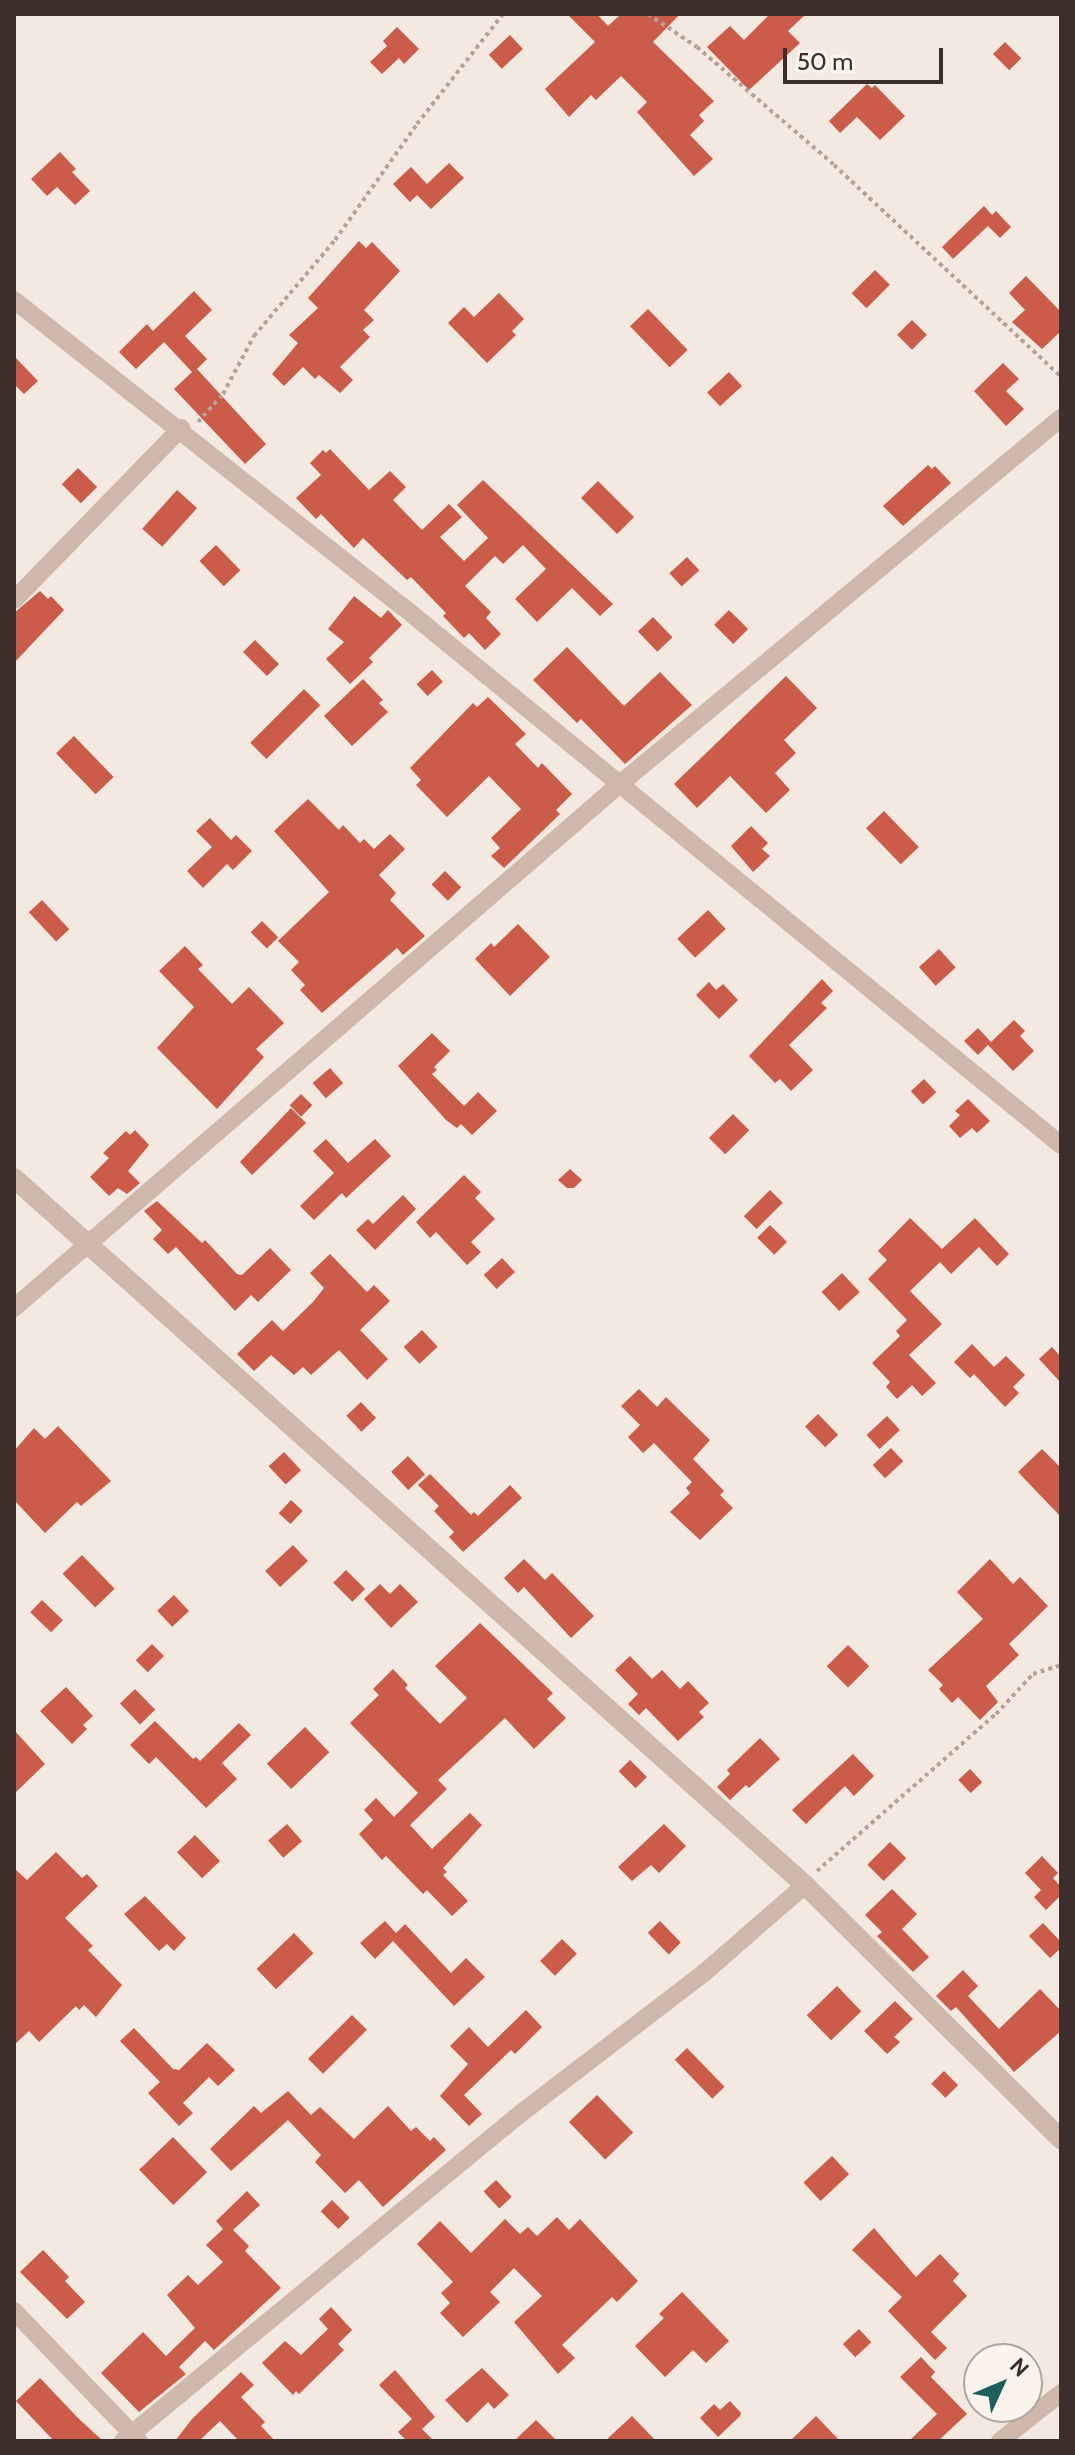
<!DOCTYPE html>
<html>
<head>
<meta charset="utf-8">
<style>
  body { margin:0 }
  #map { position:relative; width:1075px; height:2455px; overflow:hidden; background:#f4e9e0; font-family:Cabin,sans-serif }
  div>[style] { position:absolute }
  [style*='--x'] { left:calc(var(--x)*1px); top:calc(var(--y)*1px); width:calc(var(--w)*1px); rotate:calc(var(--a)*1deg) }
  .building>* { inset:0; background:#ca5c49; transform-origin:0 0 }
  .path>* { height:4px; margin-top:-2px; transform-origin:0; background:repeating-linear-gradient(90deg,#b9a195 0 4px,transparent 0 8px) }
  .minor>* { height:18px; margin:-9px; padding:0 9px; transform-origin:9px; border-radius:9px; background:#cdb8ab }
  .tertiary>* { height:20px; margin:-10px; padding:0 10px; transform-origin:10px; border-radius:10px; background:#cdb8ab }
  span { translate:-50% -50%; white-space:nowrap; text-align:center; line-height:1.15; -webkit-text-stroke:6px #fbf4ed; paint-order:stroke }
  .frame { position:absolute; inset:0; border:16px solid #3b2e2b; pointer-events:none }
  .north { position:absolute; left:963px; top:2343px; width:80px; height:80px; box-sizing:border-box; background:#fbf4ed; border:2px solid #aea59f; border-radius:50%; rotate:46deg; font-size:22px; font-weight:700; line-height:32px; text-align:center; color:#3b2e2b }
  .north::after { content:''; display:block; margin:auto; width:28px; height:36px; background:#1e5f5d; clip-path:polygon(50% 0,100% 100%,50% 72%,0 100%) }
  .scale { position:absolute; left:783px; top:48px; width:160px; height:36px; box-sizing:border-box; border:4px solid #3b2e2b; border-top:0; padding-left:10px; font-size:24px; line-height:28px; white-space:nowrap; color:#3b2e2b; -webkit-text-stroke:6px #fbf4ed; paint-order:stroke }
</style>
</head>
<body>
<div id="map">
  <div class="building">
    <i style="clip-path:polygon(567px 14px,597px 14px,608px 26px,621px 14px,680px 14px,653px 42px,714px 101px,699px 115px,704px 121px,690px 135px,713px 159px,694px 176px,637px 112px,647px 102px,621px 76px,596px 100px,591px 95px,569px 117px,545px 89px,595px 42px)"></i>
    <i style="clip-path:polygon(770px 14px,806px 14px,788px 31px,800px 43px,749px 90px,707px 47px,730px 26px,744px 40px)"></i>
    <i style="clip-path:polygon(397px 27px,419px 49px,404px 64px,399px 58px,382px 74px,370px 62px,387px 46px,383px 41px)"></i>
    <i style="left:510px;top:35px;width:19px;height:29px;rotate:47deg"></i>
    <i style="left:1005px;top:42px;width:23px;height:17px;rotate:45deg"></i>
    <i style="clip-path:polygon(867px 84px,872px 88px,875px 85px,905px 116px,880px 140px,857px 117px,840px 133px,829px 121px)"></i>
    <i style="clip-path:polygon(60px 152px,76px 169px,72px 172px,90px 191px,75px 205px,57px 187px,47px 196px,31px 179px)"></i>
    <i style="clip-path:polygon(449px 163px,464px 178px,431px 209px,417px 195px,410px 202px,393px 184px,411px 167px,427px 184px)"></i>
    <i style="clip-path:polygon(984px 206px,992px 215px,996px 211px,1011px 227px,1000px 238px,988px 226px,953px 259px,942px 247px)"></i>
    <i style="clip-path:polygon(359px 241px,366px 248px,372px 242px,400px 271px,364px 310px,374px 320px,363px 330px,370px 337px,340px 367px,353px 380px,340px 393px,319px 375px,315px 379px,303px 367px,284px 386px,272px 374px,298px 343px,289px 335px,318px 308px,308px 298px)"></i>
    <i style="left:875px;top:270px;width:21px;height:33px;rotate:45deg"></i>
    <i style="clip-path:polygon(1026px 276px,1061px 312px,1061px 331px,1042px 349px,1012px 322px,1025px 310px,1009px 293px)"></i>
    <i style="clip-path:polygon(194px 291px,212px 310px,185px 336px,207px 359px,197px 369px,266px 444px,245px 464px,174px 389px,192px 372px,164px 342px,136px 369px,119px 352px,147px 324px,153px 331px)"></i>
    <i style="clip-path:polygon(499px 293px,524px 319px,512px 331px,516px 335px,487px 363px,448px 323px,464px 307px,474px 317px)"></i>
    <i style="left:648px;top:309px;width:57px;height:25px;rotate:46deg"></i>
    <i style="left:912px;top:320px;width:21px;height:21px;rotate:45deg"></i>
    <i style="clip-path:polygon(14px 356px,38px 381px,24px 394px,14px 384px)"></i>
    <i style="clip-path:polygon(1003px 363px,1019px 379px,1006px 391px,1024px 409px,1006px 426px,974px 391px)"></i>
    <i style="left:729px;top:372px;width:19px;height:30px;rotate:47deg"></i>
    <i style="clip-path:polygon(330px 449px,369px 490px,390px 471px,406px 487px,393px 500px,422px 530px,449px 504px,462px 517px,440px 537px,464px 561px,488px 538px,457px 505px,483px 480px,613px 604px,600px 616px,572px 588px,537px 622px,515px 599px,546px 569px,523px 545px,503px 564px,495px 556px,465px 586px,491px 612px,486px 618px,501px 634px,485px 650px,469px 633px,464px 638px,443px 616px,446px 613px,411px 577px,407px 580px,363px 538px,354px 548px,321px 514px,316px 519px,296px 498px,321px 475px,310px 463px,323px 450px,326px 453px)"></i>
    <i style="clip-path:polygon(928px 465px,932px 469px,935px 466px,951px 483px,903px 526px,883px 506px)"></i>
    <i style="left:78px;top:468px;width:27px;height:23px;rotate:45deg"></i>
    <i style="left:598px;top:481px;width:51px;height:24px;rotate:45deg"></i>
    <i style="left:177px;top:490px;width:27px;height:52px;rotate:42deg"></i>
    <i style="left:216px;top:545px;width:35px;height:23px;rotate:46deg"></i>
    <i style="left:687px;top:557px;width:18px;height:24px;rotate:47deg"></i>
    <i style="clip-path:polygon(40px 591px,48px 599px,51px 596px,64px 610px,14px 663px,14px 613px)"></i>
    <i style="clip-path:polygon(354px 596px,381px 618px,388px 610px,402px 625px,369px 658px,373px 662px,350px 684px,326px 659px,344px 642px,328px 629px)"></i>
    <i style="left:729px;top:610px;width:27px;height:21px;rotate:45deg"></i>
    <i style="left:653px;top:617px;width:28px;height:21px;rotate:46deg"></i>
    <i style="left:255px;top:640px;width:34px;height:17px;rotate:45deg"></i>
    <i style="clip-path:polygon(567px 647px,624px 706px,660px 672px,692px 705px,625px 764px,581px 719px,577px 723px,533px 680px)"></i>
    <i style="left:432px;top:670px;width:16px;height:21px;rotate:47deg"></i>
    <i style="clip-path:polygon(786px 676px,817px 708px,784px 740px,796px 753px,775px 773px,790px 790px,766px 813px,730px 776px,697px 808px,674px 784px)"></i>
    <i style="clip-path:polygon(363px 679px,383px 700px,379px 703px,388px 712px,352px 746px,324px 716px)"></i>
    <i style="left:304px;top:689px;width:23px;height:76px;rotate:45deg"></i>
    <i style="clip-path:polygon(488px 697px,526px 734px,515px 744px,538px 768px,542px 763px,572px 794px,556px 810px,560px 814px,504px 868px,491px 856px,500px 848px,491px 838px,521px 809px,489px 776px,447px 817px,416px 785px,421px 780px,410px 768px,473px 703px,477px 707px)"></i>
    <i style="left:74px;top:736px;width:57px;height:25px;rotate:46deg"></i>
    <i style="clip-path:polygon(308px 799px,339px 830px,343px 825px,360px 843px,364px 839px,374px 849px,390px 834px,405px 849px,379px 875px,396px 893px,390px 900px,425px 936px,403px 955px,397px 948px,322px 1013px,300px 990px,305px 985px,291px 970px,299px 962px,278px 941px,329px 892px,274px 831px)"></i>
    <i style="left:884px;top:811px;width:50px;height:25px;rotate:46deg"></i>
    <i style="clip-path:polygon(210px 818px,231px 840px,236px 835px,252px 851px,233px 870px,227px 864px,203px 888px,187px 871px,212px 847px,196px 831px)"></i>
    <i style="clip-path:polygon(751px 826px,768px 843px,762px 849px,770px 856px,753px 872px,731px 846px)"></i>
    <i style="left:445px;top:871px;width:23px;height:19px;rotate:45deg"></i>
    <i style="left:42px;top:900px;width:40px;height:18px;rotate:47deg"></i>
    <i style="left:708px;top:910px;width:26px;height:42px;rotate:47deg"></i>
    <i style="left:262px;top:921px;width:23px;height:16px;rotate:45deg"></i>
    <i style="clip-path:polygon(518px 924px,550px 957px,510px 996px,475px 959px,491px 943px,494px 947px)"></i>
    <i style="clip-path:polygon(185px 946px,203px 965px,198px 969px,232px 1004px,249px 987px,284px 1023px,256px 1049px,264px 1057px,217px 1109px,157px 1048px,194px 1007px,159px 971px)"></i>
    <i style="left:939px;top:949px;width:25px;height:27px;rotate:48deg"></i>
    <i style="clip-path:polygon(822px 979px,833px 991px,821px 1003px,827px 1008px,789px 1045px,813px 1070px,791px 1091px,780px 1079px,775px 1083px,749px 1056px)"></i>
    <i style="clip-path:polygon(709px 982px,716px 990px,723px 984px,738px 1000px,719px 1019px,696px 995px)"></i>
    <i style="clip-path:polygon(1014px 1020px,1025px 1031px,1020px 1036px,1034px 1051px,1013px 1071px,988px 1045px,978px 1055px,964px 1041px,978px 1028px,991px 1042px)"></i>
    <i style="clip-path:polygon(432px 1033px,450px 1051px,434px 1067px,437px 1070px,432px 1074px,464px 1106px,478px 1092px,497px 1111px,472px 1135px,461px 1124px,457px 1128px,446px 1120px,398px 1066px)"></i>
    <i style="left:330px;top:1068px;width:20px;height:23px;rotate:49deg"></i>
    <i style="left:924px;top:1079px;width:18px;height:18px;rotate:47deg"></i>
    <i style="left:301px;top:1094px;width:16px;height:16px;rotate:45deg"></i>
    <i style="clip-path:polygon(968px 1099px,990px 1121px,977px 1133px,972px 1128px,960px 1138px,949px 1126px,960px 1115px,955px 1111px)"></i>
    <i style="clip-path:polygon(291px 1108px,306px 1123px,252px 1175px,240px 1162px)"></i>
    <i style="left:733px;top:1114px;width:23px;height:34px;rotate:45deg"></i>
    <i style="clip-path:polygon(135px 1130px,149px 1145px,128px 1171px,140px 1183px,127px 1194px,118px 1188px,109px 1196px,90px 1177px,109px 1158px,103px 1153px,126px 1131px,130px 1135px)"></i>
    <i style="clip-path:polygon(326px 1139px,348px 1163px,375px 1139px,391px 1156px,346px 1198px,342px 1193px,314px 1220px,300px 1206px,334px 1173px,313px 1151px)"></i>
    <i style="clip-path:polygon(570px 1169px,582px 1180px,574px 1188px,567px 1188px,558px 1180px)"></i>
    <i style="clip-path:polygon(464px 1175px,481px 1192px,475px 1198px,495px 1219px,471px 1242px,481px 1252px,467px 1265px,436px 1232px,430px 1238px,416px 1222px)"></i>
    <i style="left:770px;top:1190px;width:18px;height:37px;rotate:45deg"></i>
    <i style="clip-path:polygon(403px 1195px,416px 1209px,375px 1250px,356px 1230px,368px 1219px,373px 1224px)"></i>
    <i style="clip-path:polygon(157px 1201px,202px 1243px,205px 1240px,237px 1274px,242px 1275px,270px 1248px,291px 1270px,258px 1302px,251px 1295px,235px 1311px,176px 1247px,168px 1254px,153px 1239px,162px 1230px,144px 1211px)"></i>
    <i style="clip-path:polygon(910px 1218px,942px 1249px,975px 1218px,1009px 1254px,997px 1266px,979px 1247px,951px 1274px,940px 1262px,910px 1291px,942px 1324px,909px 1355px,936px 1383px,922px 1396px,912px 1385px,897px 1399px,886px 1387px,890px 1382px,872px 1363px,900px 1336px,896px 1331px,907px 1320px,868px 1279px,887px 1260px,878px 1251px)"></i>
    <i style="left:770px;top:1225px;width:24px;height:18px;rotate:45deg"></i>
    <i style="clip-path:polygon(330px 1254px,367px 1292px,374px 1285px,390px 1301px,360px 1330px,388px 1359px,367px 1380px,339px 1350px,311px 1375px,303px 1367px,294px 1375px,271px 1355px,254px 1371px,237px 1354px,272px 1320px,283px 1331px,313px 1302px,324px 1288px,310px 1273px)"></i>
    <i style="left:502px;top:1258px;width:19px;height:25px;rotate:47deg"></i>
    <i style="left:842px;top:1273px;width:26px;height:28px;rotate:47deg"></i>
    <i style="left:422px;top:1330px;width:23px;height:25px;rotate:47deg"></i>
    <i style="clip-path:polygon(972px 1344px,994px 1367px,1006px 1356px,1025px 1375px,1013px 1387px,1019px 1393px,1005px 1407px,974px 1374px,970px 1378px,954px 1362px)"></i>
    <i style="clip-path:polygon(1052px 1347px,1061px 1357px,1061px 1383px,1039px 1359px)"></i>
    <i style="clip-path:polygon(639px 1389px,657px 1407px,666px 1397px,710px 1440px,693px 1459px,724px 1491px,720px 1495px,733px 1508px,700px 1540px,670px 1512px,690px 1493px,686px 1488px,692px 1482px,654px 1443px,643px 1453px,628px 1437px,640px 1425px,621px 1406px)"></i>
    <i style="left:361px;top:1402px;width:22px;height:20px;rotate:47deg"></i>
    <i style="left:818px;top:1414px;width:29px;height:18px;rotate:46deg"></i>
    <i style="left:887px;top:1416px;width:19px;height:28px;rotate:47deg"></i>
    <i style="clip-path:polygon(58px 1426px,111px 1481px,81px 1506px,77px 1502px,45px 1533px,14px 1500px,14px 1451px,34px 1428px,45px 1439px)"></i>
    <i style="left:891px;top:1448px;width:18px;height:25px;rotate:47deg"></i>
    <i style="clip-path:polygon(1042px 1449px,1061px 1468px,1061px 1517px,1018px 1472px)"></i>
    <i style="left:284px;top:1452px;width:25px;height:21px;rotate:47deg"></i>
    <i style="left:408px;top:1456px;width:25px;height:23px;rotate:47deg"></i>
    <i style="clip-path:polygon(430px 1474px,471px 1515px,474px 1512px,478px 1516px,510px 1485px,522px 1498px,463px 1552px,449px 1537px,454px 1532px,434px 1511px,439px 1506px,418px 1485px)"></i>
    <i style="left:291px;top:1500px;width:16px;height:18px;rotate:43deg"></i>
    <i style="left:293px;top:1545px;width:22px;height:38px;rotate:47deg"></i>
    <i style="left:82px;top:1555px;width:47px;height:27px;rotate:46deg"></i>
    <i style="clip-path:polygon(524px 1559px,545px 1580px,552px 1573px,594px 1616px,571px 1638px,524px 1587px,518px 1593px,504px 1578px)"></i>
    <i style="clip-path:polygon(990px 1559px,1013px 1584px,1020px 1577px,1048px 1606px,1009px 1644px,1019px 1655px,986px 1686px,998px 1702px,980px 1720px,958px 1697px,952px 1703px,939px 1689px,943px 1685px,928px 1670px,983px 1619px,957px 1592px)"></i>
    <i style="left:346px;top:1570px;width:27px;height:18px;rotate:45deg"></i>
    <i style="clip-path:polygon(380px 1584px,390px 1594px,400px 1584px,418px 1602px,391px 1628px,364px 1599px)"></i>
    <i style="left:174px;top:1595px;width:22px;height:23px;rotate:47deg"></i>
    <i style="left:42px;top:1600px;width:29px;height:17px;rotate:44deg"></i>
    <i style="clip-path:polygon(480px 1623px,553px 1693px,547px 1699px,566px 1718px,534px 1749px,505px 1718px,438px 1780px,447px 1789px,410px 1825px,432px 1849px,470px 1813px,482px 1825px,443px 1868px,447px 1872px,443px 1875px,468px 1901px,452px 1916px,427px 1890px,423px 1894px,386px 1856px,382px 1860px,359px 1834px,373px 1820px,364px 1810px,376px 1798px,394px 1817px,418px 1793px,350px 1723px,379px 1695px,373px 1689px,393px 1669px,408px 1685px,405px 1688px,440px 1724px,467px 1698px,435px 1666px)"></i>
    <i style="left:152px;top:1644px;width:17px;height:23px;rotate:45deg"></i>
    <i style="left:848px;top:1645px;width:30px;height:30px;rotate:45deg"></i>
    <i style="clip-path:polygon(630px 1656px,652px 1679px,662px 1670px,680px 1689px,688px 1681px,709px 1703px,699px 1712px,704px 1717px,678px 1741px,646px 1708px,639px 1715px,628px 1704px,638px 1694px,615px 1670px)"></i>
    <i style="clip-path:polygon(66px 1687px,93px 1716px,83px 1725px,87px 1729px,72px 1744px,40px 1711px)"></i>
    <i style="left:135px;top:1689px;width:29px;height:21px;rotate:46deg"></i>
    <i style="clip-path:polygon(155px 1721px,193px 1759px,196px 1757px,200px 1761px,239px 1723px,251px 1735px,222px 1763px,237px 1779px,206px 1808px,156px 1757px,149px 1764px,130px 1745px)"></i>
    <i style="left:305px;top:1727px;width:35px;height:53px;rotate:46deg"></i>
    <i style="clip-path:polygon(14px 1730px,45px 1764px,14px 1794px)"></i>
    <i style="clip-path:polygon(760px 1738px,780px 1759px,749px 1788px,746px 1785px,730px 1800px,717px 1787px,730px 1774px,727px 1770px)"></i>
    <i style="clip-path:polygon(853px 1754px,874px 1776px,854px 1796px,845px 1786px,806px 1824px,792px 1810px)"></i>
    <i style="left:630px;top:1760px;width:24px;height:16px;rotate:45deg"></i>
    <i style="left:970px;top:1769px;width:18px;height:16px;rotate:47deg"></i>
    <i style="left:287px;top:1824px;width:23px;height:25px;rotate:49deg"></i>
    <i style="clip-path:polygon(664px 1824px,686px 1846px,659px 1873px,651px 1865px,632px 1881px,618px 1867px)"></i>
    <i style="left:195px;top:1835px;width:36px;height:25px;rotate:46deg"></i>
    <i style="left:890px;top:1842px;width:23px;height:32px;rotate:45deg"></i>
    <i style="clip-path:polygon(56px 1852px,82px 1878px,87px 1874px,98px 1886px,65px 1918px,93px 1946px,88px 1950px,122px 1985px,96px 2017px,84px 2005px,79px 2010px,76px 2006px,39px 2042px,29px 2031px,14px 2045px,14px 1868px,27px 1880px)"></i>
    <i style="clip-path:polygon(1042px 1856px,1058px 1873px,1053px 1878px,1061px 1887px,1061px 1895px,1046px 1910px,1034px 1897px,1041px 1890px,1025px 1873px)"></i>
    <i style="clip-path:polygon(892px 1889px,917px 1914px,902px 1929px,929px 1957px,913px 1972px,877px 1936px,882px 1932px,865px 1915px)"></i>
    <i style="clip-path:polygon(145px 1896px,186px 1938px,174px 1951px,167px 1944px,159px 1951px,124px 1914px)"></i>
    <i style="clip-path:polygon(385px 1921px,396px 1933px,405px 1924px,451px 1973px,466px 1958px,485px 1977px,454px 2006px,393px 1941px,375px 1959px,360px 1943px)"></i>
    <i style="left:660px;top:1921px;width:30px;height:17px;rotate:46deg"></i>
    <i style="clip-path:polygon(1043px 1923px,1061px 1942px,1061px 1948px,1050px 1958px,1029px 1936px)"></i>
    <i style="left:294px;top:1933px;width:28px;height:52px;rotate:46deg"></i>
    <i style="left:562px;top:1939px;width:21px;height:31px;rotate:45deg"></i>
    <i style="clip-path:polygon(963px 1970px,978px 1986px,968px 1996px,999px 2029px,1040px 1989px,1061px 2011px,1061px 2031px,1014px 2072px,956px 2007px,951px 2011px,936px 1996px)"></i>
    <i style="left:837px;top:1986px;width:35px;height:42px;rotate:46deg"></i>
    <i style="clip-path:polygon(895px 2001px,913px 2019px,894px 2037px,900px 2042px,887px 2054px,864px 2031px)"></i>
    <i style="clip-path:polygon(526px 2010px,542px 2027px,515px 2054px,511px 2050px,464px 2095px,482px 2114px,469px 2126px,440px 2096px,468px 2064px,450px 2046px,469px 2027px,488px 2047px)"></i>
    <i style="left:352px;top:2015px;width:21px;height:62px;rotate:45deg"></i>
    <i style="clip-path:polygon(134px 2028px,173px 2069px,179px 2070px,207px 2043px,235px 2070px,218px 2086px,209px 2077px,183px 2103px,193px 2113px,179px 2126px,148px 2093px,160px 2082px,120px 2041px)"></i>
    <i style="left:687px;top:2048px;width:54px;height:17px;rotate:46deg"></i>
    <i style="left:944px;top:2071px;width:20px;height:18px;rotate:45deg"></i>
    <i style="clip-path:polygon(288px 2091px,311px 2115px,320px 2107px,354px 2139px,388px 2106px,411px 2131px,416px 2127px,430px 2141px,434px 2137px,446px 2150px,383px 2207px,359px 2180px,345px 2193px,315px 2162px,321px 2155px,288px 2120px,231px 2171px,210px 2149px,254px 2106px,261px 2113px)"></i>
    <i style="left:597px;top:2095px;width:52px;height:39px;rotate:46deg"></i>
    <i style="left:173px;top:2137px;width:49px;height:47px;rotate:46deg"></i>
    <i style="left:832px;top:2156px;width:25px;height:39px;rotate:47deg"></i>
    <i style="left:496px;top:2180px;width:23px;height:17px;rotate:47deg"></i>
    <i style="clip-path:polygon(247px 2191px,260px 2205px,233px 2230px,249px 2246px,245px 2251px,281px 2288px,214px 2350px,205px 2341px,179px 2367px,186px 2374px,139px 2412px,101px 2373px,143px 2332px,166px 2356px,195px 2328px,167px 2295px,188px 2275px,198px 2285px,223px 2262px,206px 2245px,223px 2229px,216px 2221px)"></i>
    <i style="left:332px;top:2200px;width:25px;height:16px;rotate:45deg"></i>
    <i style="clip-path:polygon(557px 2217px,569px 2230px,580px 2219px,638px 2281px,617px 2302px,612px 2297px,562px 2345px,575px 2358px,558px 2374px,514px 2322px,542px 2296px,514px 2268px,490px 2292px,500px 2302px,463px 2337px,440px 2313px,450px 2303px,441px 2293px,453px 2282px,417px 2244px,440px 2221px,471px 2253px,505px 2219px,520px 2234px,528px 2227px,537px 2236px)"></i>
    <i style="clip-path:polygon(874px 2228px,916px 2277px,940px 2254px,959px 2274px,953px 2281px,967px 2296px,931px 2332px,947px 2348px,935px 2360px,888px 2311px,902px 2297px,852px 2250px)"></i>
    <i style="clip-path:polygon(43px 2250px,69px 2277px,65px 2281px,85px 2302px,67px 2319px,20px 2272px)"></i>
    <i style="clip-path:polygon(682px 2292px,729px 2341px,706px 2363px,693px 2350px,665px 2377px,635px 2346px,664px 2318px,659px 2314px)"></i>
    <i style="clip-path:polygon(331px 2307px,352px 2330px,338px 2344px,344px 2350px,299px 2394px,296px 2391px,293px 2395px,262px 2363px,285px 2341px,301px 2355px,328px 2329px,319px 2319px)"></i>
    <i style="left:859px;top:2329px;width:18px;height:22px;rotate:47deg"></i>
    <i style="clip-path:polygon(921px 2357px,935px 2372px,931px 2377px,967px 2414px,938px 2441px,909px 2441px,937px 2414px,900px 2377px)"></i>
    <i style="clip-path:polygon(482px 2368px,509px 2395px,494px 2409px,488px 2402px,467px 2423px,445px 2400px)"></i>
    <i style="clip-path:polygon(395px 2370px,435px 2417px,422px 2429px,434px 2441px,407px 2441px,398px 2432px,412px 2419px,379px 2385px)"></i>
    <i style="clip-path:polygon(241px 2372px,254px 2385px,241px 2397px,265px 2422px,261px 2426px,275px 2441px,239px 2441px,220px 2421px,199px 2441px,175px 2441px,192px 2419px)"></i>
    <i style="clip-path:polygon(40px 2378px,79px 2419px,103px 2441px,54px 2441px,16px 2401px)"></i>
    <i style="clip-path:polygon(730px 2401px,741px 2413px,740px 2416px,718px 2437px,700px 2418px,714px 2404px,720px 2410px)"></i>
    <i style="clip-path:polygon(632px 2416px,656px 2441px,605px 2441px)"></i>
    <i style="clip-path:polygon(816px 2416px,840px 2441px,790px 2441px)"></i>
    <i style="clip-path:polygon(536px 2420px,557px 2441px,514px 2441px)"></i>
  </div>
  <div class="path">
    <i style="--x:648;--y:14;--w:59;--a:34"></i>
    <i style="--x:697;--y:47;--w:181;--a:40.7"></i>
    <i style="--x:834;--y:165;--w:311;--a:43"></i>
    <i style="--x:198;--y:422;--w:38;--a:-48"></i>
    <i style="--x:223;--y:394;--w:66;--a:-61.9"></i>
    <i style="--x:254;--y:336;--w:126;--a:-49.8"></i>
    <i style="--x:335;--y:240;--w:142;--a:-54.7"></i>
    <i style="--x:417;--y:124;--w:140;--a:-52"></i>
    <i style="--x:817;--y:1871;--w:238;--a:-41.3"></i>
    <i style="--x:996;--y:1714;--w:54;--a:-47.2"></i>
    <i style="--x:1033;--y:1674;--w:29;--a:-18"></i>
  </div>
  <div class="minor">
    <i style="--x:14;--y:300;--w:494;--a:38.3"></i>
    <i style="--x:402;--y:606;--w:851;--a:39.28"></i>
    <i style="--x:14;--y:600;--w:240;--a:-45.8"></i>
    <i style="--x:14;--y:1308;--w:803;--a:-40.86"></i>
    <i style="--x:621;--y:783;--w:572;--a:-39.68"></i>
    <i style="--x:14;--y:2311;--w:180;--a:46.1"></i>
    <i style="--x:123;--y:2441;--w:514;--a:-39.48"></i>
    <i style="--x:520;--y:2114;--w:232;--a:-37.5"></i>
    <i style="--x:704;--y:1973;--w:134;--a:-41.1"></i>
    <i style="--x:1000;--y:2441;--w:78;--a:-38.2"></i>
  </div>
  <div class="tertiary">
    <i style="--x:14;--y:1178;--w:1061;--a:41.79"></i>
    <i style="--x:805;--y:1885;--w:361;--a:44.8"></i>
  </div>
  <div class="frame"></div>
  <div class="north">N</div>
  <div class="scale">50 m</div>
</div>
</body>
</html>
